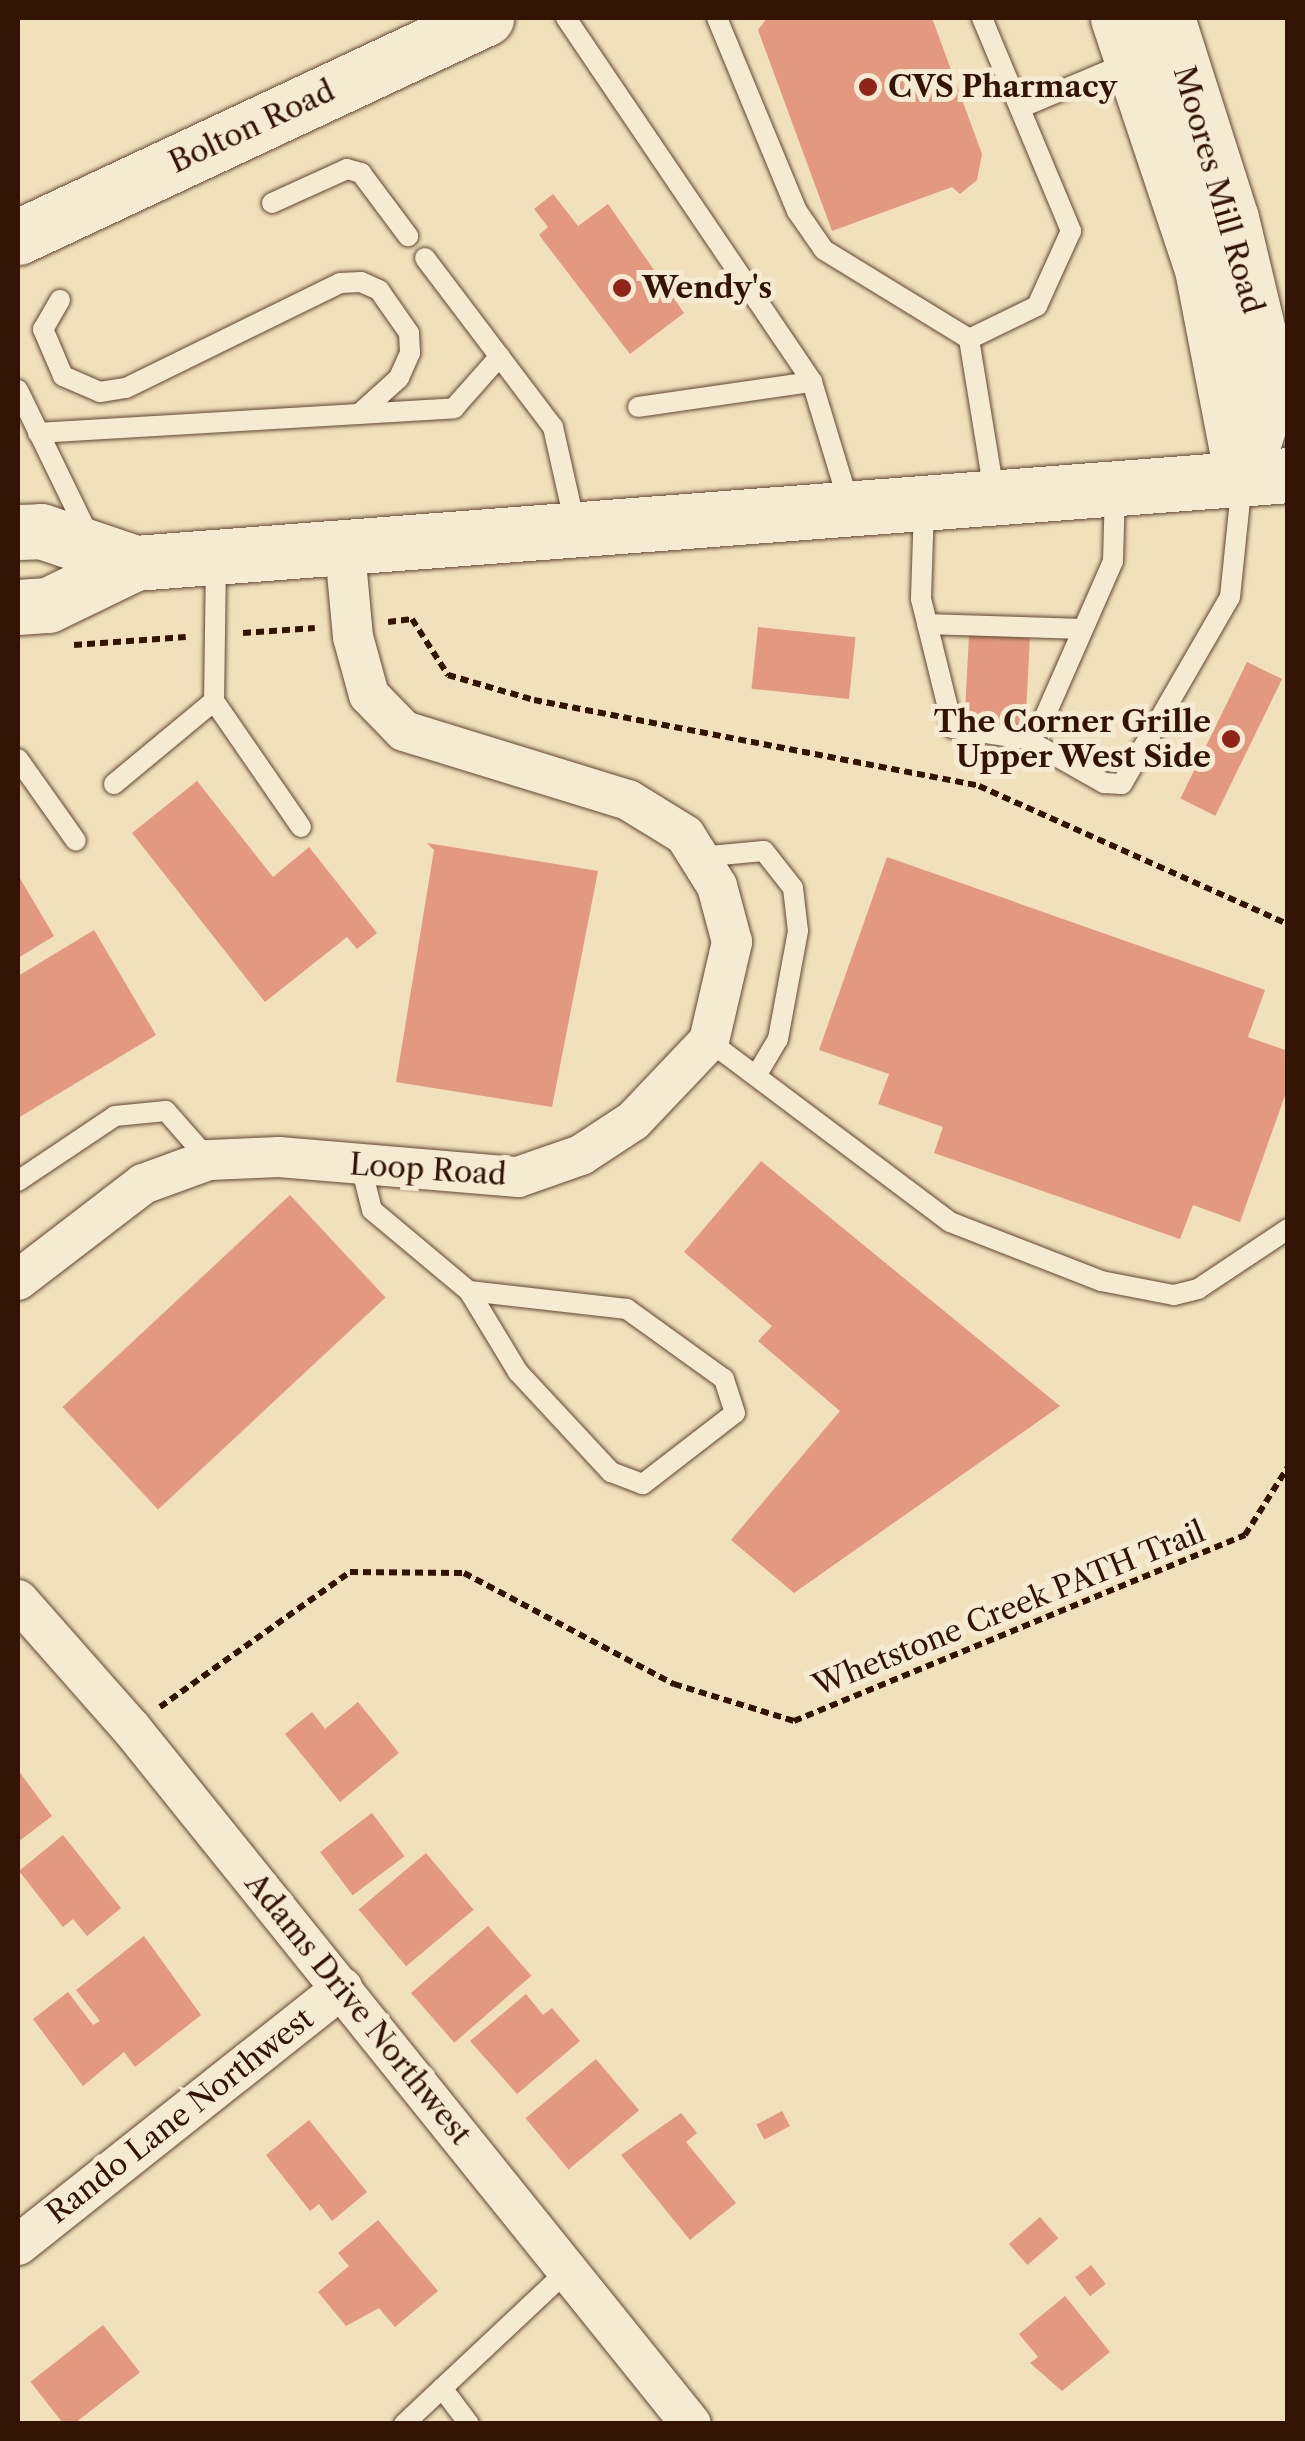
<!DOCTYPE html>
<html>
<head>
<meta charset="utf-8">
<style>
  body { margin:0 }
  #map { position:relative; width:1305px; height:2441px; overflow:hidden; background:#f0e0bb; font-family:"Libre Caslon Text",serif }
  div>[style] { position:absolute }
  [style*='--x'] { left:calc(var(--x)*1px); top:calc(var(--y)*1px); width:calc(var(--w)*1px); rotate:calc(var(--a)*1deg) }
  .building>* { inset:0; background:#e2997f; transform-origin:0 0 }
  .path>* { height:6px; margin-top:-3px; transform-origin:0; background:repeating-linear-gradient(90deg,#331304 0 8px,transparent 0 13px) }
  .roads { filter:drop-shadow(0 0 2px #624632) drop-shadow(0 0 2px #624632) }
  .lane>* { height:20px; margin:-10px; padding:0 10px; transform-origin:10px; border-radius:10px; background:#f5ebd3 }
  .street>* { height:40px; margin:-20px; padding:0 20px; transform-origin:20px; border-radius:20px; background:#f5ebd3 }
  .secondary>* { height:55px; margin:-27.5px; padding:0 27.5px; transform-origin:27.5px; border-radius:27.5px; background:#f5ebd3 }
  .dots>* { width:28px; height:28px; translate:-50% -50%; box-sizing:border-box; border:5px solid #f5ebd3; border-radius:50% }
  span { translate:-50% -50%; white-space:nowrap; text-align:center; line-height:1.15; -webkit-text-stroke:10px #f5ebd3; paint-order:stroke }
  .poi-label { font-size:30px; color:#331304; font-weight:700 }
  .left { translate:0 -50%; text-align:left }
  .right { translate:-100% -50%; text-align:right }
  .street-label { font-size:30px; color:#331304 }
  .frame { position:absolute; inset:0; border:20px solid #331304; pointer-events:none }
</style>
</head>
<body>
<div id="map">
  <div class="building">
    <i style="clip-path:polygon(767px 18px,932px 18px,982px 154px,977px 180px,960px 194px,952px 187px,832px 231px,758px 30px)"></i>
    <i style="clip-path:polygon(553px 194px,578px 226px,608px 204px,684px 313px,630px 354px,539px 235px,548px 227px,534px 209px)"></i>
    <i style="left:758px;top:627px;width:98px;height:62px;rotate:6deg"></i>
    <i style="left:969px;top:635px;width:61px;height:87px;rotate:3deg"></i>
    <i style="left:1247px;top:662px;width:39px;height:152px;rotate:26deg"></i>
    <i style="clip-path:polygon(197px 781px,273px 877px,309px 847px,377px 933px,357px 949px,347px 937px,265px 1002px,132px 833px)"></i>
    <i style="clip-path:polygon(427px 843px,598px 871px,552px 1107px,396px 1082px,434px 850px)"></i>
    <i style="clip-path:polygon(887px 857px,1265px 990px,1248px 1037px,1288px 1051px,1288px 1087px,1240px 1222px,1193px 1205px,1180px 1239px,934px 1153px,943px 1127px,878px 1104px,889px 1074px,819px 1050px)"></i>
    <i style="clip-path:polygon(18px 875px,54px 936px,18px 958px)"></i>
    <i style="clip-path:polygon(94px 930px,156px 1035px,18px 1118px,18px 976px)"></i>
    <i style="clip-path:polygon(761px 1161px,1060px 1406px,794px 1593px,731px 1540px,840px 1411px,758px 1341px,772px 1326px,684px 1252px)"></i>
    <i style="left:290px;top:1195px;width:140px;height:311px;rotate:47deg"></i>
    <i style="clip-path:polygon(358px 1702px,399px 1753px,340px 1802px,285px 1734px,312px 1712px,325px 1729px)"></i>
    <i style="clip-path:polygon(18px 1770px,52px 1816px,18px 1842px)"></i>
    <i style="left:372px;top:1813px;width:54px;height:65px;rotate:53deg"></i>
    <i style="clip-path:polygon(63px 1835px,121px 1908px,87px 1936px,73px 1919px,63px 1927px,19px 1871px)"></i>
    <i style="left:426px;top:1853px;width:74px;height:88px;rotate:50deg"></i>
    <i style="left:488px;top:1926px;width:66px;height:102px;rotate:49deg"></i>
    <i style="clip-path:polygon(144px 1936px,201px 2015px,135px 2067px,124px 2052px,83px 2086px,33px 2019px,68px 1992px,93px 2025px,100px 2021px,76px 1990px)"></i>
    <i style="clip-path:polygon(526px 1994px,543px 2015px,552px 2008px,580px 2041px,517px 2094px,470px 2041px)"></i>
    <i style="left:596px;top:2059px;width:67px;height:92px;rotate:50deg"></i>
    <i style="left:782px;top:2111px;width:17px;height:29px;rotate:62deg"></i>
    <i style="clip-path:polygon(681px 2113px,697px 2133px,686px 2142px,736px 2203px,690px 2240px,621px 2155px)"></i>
    <i style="clip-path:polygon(309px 2120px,367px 2192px,332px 2221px,319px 2204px,310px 2211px,266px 2155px)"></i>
    <i style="left:1040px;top:2217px;width:28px;height:41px;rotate:49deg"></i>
    <i style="clip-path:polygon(378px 2220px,438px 2291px,395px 2327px,379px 2308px,346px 2326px,318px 2292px,349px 2266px,338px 2253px)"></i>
    <i style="left:1091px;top:2265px;width:24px;height:20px;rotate:52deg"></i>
    <i style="clip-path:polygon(1065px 2296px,1110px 2352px,1062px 2391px,1030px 2363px,1038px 2357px,1019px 2334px)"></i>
    <i style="left:103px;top:2325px;width:60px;height:92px;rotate:52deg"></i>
  </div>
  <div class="path">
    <i style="--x:388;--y:622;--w:24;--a:-7"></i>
    <i style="--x:412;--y:619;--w:67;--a:57.3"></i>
    <i style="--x:448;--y:675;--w:90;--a:16.2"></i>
    <i style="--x:534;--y:700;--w:453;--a:10.9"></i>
    <i style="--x:979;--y:786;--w:338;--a:24.1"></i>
    <i style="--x:243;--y:633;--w:72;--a:-4"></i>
    <i style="--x:74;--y:645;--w:112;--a:-4.1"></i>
    <i style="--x:160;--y:1707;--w:233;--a:-35.4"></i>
    <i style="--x:350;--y:1572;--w:114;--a:0.5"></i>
    <i style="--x:464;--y:1573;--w:238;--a:27.9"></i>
    <i style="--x:674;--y:1684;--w:126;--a:17.1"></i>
    <i style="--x:794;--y:1721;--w:488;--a:-22.4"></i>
    <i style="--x:1245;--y:1535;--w:80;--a:-57.7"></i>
  </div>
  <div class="roads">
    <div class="lane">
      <i style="--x:566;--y:18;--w:439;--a:55.9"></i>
      <i style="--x:812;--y:382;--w:127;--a:73.1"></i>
      <i style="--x:717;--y:18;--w:209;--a:67.5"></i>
      <i style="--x:797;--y:211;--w:47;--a:55.3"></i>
      <i style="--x:824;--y:250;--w:170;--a:31.5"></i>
      <i style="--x:982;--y:18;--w:231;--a:67.3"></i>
      <i style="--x:1071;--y:231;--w:82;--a:114.4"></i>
      <i style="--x:1037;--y:306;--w:76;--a:154.1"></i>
      <i style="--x:969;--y:339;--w:160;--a:80.7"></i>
      <i style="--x:1020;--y:108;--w:118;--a:-22.9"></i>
      <i style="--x:272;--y:203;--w:82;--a:-24.4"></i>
      <i style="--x:347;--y:169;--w:15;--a:16"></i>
      <i style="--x:361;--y:173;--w:79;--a:53.3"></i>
      <i style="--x:425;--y:258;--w:212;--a:52.9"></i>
      <i style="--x:553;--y:427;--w:100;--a:77.3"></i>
      <i style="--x:60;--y:300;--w:34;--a:120"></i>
      <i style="--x:43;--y:329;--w:51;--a:66.9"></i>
      <i style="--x:63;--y:376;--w:40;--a:23.4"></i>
      <i style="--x:100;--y:392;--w:26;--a:-9"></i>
      <i style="--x:126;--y:388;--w:238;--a:-26.1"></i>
      <i style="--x:340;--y:283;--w:21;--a:-3"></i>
      <i style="--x:361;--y:282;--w:20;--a:24"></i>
      <i style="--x:379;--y:290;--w:52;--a:55.1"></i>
      <i style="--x:409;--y:333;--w:20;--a:87"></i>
      <i style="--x:410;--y:353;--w:27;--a:114"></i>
      <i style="--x:399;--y:378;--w:54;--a:138"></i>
      <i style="--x:18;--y:390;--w:162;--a:64.1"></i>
      <i style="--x:638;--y:407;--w:176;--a:-8.2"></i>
      <i style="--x:38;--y:433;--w:417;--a:-3.4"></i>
      <i style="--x:454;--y:408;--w:69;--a:-48.5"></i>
      <i style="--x:924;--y:507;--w:92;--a:91.9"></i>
      <i style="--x:921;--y:599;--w:133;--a:76.1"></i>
      <i style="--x:953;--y:728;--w:74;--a:8.6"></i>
      <i style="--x:1026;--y:739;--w:23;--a:-45"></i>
      <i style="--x:1042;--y:723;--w:177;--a:-66.3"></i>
      <i style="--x:1113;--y:561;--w:71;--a:-88.4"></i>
      <i style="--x:216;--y:560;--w:141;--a:90.8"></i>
      <i style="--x:214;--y:701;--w:153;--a:55.4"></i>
      <i style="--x:927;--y:624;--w:155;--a:1.8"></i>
      <i style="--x:1026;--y:739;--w:90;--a:29.4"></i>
      <i style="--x:1104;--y:783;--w:18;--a:3"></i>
      <i style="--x:1122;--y:784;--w:216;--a:-60"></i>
      <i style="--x:1230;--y:597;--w:117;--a:-84.1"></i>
      <i style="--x:18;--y:759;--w:100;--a:54.7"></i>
      <i style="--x:114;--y:784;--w:130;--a:-39.7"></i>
      <i style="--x:699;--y:857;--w:65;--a:-5.3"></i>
      <i style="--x:764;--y:851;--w:47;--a:51.9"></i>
      <i style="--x:793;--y:888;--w:43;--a:83.4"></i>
      <i style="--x:798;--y:931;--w:110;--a:100.5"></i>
      <i style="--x:778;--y:1039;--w:43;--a:120.7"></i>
      <i style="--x:709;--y:1041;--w:301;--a:36.9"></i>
      <i style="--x:950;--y:1222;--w:162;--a:21.3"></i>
      <i style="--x:1101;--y:1281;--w:74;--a:10.9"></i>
      <i style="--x:1174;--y:1295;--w:25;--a:-14"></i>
      <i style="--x:1198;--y:1289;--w:108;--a:-33.7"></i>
      <i style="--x:361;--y:1166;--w:45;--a:76"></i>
      <i style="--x:372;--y:1210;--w:126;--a:39.9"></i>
      <i style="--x:469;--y:1291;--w:95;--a:58.8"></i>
      <i style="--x:518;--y:1372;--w:137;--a:47.1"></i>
      <i style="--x:611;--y:1472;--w:34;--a:21"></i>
      <i style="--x:643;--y:1484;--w:116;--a:-37.7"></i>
      <i style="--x:735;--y:1413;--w:36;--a:-108"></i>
      <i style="--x:724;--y:1379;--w:120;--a:-144.2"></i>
      <i style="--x:627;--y:1309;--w:159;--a:-173.5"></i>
      <i style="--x:18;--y:1181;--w:117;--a:-33.8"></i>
      <i style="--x:115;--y:1116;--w:51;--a:-5.6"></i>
      <i style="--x:166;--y:1111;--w:65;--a:48.7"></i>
      <i style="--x:442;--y:2388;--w:45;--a:53.1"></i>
      <i style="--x:404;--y:2424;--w:225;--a:-43.2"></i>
    </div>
    <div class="street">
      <i style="--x:18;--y:1280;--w:158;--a:-37.5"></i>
      <i style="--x:143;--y:1184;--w:70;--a:-20"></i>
      <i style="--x:209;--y:1160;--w:70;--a:-2.5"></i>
      <i style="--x:279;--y:1157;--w:240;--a:4.8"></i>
      <i style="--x:518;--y:1177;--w:67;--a:-19.2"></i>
      <i style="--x:581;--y:1155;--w:62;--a:-33.2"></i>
      <i style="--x:633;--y:1121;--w:110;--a:-46.5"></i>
      <i style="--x:709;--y:1041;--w:102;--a:-76.9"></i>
      <i style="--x:732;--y:942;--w:58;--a:-105"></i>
      <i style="--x:717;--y:886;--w:60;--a:-122.1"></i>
      <i style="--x:685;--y:835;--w:67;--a:-148.4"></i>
      <i style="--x:628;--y:800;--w:234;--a:-162.9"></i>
      <i style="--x:404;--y:731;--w:50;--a:-134.2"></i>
      <i style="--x:369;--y:695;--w:60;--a:-105.4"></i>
      <i style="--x:353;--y:637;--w:86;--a:-95.3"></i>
      <i style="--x:18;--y:1600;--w:171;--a:48.6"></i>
      <i style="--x:131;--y:1728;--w:893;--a:51.18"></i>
      <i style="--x:18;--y:2245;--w:414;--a:-38.4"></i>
    </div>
    <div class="secondary">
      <i style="--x:1118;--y:18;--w:265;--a:71.5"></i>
      <i style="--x:1202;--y:269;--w:202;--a:79.1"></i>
      <i style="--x:1167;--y:18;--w:210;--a:72.3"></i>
      <i style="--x:1231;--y:218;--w:173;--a:76.6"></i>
      <i style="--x:1271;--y:386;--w:97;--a:107.3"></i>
      <i style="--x:18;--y:237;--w:517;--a:-25.08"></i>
      <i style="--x:18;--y:532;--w:23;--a:-2"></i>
      <i style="--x:41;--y:531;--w:99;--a:18.8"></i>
      <i style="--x:135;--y:563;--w:1156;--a:-4.36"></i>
      <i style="--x:18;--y:607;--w:30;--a:-4"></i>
      <i style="--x:48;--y:605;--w:97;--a:-25.8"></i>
    </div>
  </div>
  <div class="dots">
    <i style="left:868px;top:87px;background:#8f2418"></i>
    <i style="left:622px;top:288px;background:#8f2418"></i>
    <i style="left:1231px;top:739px;background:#8f2418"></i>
  </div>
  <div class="poi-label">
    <span class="left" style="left:888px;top:87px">CVS Pharmacy</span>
    <span class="left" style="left:642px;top:288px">Wendy's</span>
    <span class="right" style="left:1211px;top:739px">The Corner Grille<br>Upper West Side</span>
  </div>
  <div class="street-label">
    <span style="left:252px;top:127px;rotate:-25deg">Bolton Road</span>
    <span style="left:1218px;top:190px;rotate:74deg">Moores Mill Road</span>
    <span style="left:428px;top:1170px;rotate:4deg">Loop Road</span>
    <span style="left:1009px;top:1609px;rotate:-22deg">Whetstone Creek PATH Trail</span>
    <span style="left:358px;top:2009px;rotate:51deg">Adams Drive Northwest</span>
    <span style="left:180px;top:2116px;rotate:-38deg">Rando Lane Northwest</span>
  </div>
  <div class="frame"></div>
</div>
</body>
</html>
